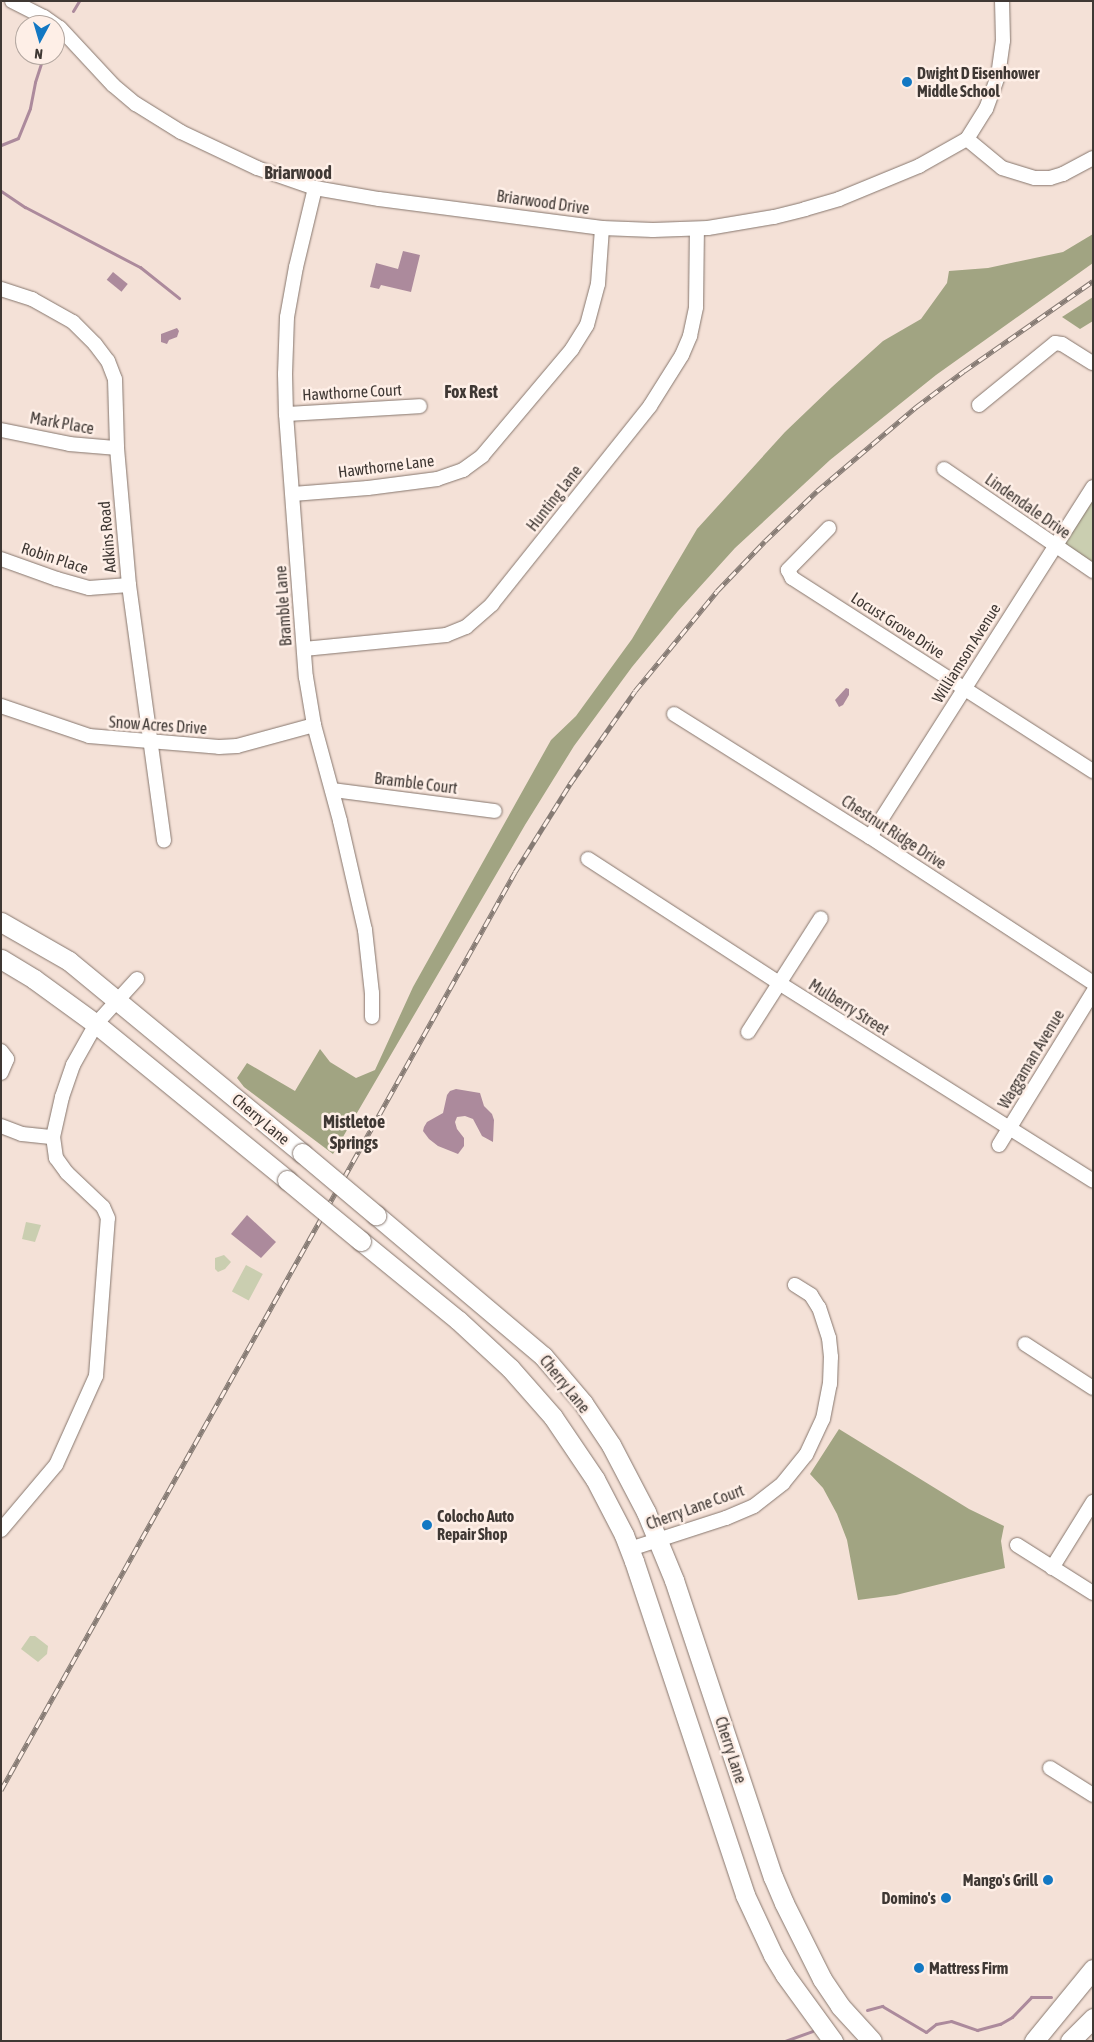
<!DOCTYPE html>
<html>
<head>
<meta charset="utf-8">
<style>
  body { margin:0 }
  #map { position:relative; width:1094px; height:2042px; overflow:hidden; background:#f4e1d7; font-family:"Asap Condensed",sans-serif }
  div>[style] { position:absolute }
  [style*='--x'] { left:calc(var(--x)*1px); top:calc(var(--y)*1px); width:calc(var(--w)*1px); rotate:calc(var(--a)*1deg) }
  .green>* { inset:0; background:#caceb0; transform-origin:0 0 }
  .forest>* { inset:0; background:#a1a482 }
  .water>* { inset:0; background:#ac8a9c; transform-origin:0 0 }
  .stream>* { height:3px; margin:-1.5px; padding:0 1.5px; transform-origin:1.5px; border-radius:1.5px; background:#ac8a9c }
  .roads { filter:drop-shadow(0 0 1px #86766d) drop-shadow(0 0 1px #86766d) }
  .minor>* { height:14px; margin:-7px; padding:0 7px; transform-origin:7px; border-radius:7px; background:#fff }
  .major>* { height:19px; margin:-9.5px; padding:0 9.5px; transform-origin:9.5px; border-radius:9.5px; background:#fff }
  .rail>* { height:5px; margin-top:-2.5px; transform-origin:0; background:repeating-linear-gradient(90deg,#feefe7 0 9px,#867b74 0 18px); box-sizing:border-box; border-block:1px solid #867b74 }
  .bridges { filter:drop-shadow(0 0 1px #86766d) drop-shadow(0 0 1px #86766d) }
  .major-bridge>* { height:19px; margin:-9.5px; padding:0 9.5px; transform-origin:9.5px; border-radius:9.5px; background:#fff }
  .dots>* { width:14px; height:14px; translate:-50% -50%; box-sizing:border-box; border:2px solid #feefe7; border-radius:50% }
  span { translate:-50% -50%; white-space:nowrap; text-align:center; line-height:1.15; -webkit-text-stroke:5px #feefe7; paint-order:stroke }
  .poi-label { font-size:16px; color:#3f3834; font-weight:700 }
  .left { translate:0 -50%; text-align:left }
  .right { translate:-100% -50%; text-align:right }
  .street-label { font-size:16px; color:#3f3834 }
  .neighbourhood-label { font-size:18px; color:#3f3834; font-weight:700 }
  .frame { position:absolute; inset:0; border:2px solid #3f3834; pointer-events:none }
  .north { position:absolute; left:15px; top:15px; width:50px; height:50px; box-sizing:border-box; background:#feefe7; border:1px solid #b2a69f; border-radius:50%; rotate:186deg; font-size:14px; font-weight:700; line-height:20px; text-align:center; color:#3f3834 }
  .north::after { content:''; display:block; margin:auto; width:18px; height:22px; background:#1378c3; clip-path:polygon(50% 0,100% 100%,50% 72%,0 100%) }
</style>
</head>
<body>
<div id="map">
  <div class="green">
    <i style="clip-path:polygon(1093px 487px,1093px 571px,1054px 546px)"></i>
    <i style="clip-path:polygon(26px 1222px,41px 1225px,35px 1242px,22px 1239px)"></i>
    <i style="clip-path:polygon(224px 1255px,231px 1262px,225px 1269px,218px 1272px,215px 1269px,215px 1258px)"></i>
    <i style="left:246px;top:1265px;width:19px;height:30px;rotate:28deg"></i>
    <i style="clip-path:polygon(30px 1636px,35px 1636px,48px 1646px,47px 1654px,38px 1662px,21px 1649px)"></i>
  </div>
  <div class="forest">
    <i style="clip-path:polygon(1093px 234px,1093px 263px,936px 375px,830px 460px,735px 548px,678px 611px,632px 667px,574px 746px,525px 825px,333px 1154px,244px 1087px,237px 1078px,247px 1063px,295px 1091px,320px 1049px,330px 1062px,356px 1078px,375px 1070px,413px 987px,551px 740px,576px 716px,632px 639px,697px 529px,785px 432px,832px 387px,883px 341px,921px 319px,947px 283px,949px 271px,988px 268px,1063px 252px)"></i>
    <i style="clip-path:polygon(1093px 297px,1093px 321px,1080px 329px,1062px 317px)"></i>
    <i style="clip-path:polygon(839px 1429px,969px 1509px,1004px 1526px,1001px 1541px,1005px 1568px,896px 1595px,858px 1600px,847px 1540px,837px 1514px,823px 1488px,810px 1474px)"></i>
  </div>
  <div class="water">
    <i style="clip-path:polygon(403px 251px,420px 255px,411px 292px,381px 285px,379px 289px,370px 287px,376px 263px,398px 269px)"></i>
    <i style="left:113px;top:272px;width:19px;height:10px;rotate:39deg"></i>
    <i style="clip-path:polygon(177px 328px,179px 331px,177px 337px,169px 340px,167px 344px,161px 342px,161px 334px)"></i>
    <i style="clip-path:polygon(846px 688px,849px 689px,849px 695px,843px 705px,839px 707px,835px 700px)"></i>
    <i style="clip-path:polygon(456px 1089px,480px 1093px,484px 1106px,492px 1114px,494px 1120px,493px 1142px,482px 1136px,473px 1119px,465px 1116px,457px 1117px,455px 1122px,457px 1129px,464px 1138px,464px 1146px,458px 1154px,438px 1146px,429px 1139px,423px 1131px,424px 1127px,427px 1122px,443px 1113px,447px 1095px,450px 1091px)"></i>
    <i style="clip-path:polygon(247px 1215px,276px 1242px,261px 1258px,231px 1234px)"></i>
  </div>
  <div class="stream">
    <i style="--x:73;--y:11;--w:12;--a:-59"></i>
    <i style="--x:1;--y:145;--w:18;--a:-22"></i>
    <i style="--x:18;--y:138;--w:32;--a:-68"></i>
    <i style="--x:30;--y:108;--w:26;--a:-79"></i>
    <i style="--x:35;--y:82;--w:28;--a:-72"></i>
    <i style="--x:1;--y:191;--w:29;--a:34"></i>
    <i style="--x:25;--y:207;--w:130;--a:27.6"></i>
    <i style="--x:140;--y:267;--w:50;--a:38.5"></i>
    <i style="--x:867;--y:2010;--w:16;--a:-15"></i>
    <i style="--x:882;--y:2006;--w:51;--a:30.6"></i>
    <i style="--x:926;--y:2032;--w:13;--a:-39"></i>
    <i style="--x:936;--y:2024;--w:15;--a:-11"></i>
    <i style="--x:951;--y:2021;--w:28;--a:19"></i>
    <i style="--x:977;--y:2030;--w:24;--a:-15"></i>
    <i style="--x:1000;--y:2024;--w:14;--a:-30"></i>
    <i style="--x:1012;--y:2017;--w:28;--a:-46"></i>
    <i style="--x:1031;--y:1997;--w:20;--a:0"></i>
    <i style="--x:785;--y:2041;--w:29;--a:-20"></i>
  </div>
  <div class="roads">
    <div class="minor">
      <i style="--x:12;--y:1;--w:36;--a:27"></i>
      <i style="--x:44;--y:17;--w:19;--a:35"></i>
      <i style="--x:60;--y:28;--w:78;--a:47.1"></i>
      <i style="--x:113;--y:85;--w:30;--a:40"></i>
      <i style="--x:136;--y:104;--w:53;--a:31.9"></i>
      <i style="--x:181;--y:132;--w:84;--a:25.3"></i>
      <i style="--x:257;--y:168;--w:61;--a:19"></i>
      <i style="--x:315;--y:188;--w:65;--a:9.8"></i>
      <i style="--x:379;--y:199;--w:225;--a:7.4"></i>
      <i style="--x:602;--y:228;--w:51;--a:2.2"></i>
      <i style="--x:653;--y:230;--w:55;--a:-2.1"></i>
      <i style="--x:708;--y:228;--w:67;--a:-9.5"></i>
      <i style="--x:774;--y:217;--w:32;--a:-14"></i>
      <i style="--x:805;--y:209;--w:35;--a:-16"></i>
      <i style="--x:839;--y:199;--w:87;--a:-22.4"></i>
      <i style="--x:919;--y:166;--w:55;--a:-29.4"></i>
      <i style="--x:967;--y:139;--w:36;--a:-58"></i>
      <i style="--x:986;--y:109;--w:35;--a:-70"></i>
      <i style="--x:998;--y:76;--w:35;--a:-82"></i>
      <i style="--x:1003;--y:41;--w:40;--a:-91.4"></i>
      <i style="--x:967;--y:139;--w:45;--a:39.6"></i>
      <i style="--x:1002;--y:168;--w:34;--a:17"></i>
      <i style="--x:1035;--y:178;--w:15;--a:0"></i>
      <i style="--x:1050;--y:178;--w:14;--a:-17"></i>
      <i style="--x:1063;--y:174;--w:34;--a:-28"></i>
      <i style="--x:315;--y:188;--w:81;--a:103.5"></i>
      <i style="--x:296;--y:267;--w:51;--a:100.2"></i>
      <i style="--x:287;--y:317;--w:57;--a:92"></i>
      <i style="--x:285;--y:374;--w:40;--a:88.6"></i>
      <i style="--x:286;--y:414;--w:264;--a:85.7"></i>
      <i style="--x:306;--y:677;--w:49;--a:80.5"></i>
      <i style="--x:314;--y:725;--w:99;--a:74.8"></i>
      <i style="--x:340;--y:821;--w:112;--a:77.1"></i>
      <i style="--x:365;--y:930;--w:63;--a:83.7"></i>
      <i style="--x:372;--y:993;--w:24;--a:90"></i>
      <i style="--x:1;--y:289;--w:33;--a:18"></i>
      <i style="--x:32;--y:299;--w:47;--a:29.3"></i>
      <i style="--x:73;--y:322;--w:31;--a:45"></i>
      <i style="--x:95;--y:344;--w:21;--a:53"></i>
      <i style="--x:108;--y:361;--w:19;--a:69"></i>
      <i style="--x:115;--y:379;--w:69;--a:88.3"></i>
      <i style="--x:117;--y:448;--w:138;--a:85"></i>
      <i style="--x:129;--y:585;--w:258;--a:82.2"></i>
      <i style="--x:979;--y:405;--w:98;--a:-39.2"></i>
      <i style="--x:1055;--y:343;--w:7;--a:8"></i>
      <i style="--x:1062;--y:344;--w:36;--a:32"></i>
      <i style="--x:286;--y:414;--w:134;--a:-3.4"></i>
      <i style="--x:1;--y:430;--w:70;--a:11.5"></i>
      <i style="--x:70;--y:444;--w:47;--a:4.9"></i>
      <i style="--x:944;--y:469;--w:181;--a:34.4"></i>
      <i style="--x:293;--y:494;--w:75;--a:-4.6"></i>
      <i style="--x:368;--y:488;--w:70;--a:-7.4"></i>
      <i style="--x:437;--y:479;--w:28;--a:-19"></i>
      <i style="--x:463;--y:470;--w:24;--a:-36"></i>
      <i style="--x:482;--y:456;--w:140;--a:-49.9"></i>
      <i style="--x:572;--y:349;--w:28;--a:-58"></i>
      <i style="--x:587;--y:325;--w:42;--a:-75"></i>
      <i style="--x:598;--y:284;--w:56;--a:-85.9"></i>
      <i style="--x:829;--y:528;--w:59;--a:134.3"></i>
      <i style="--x:788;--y:570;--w:9;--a:63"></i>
      <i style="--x:792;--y:578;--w:358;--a:32.7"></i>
      <i style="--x:1;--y:559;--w:59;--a:19.7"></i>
      <i style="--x:57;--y:579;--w:33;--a:16"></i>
      <i style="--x:89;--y:588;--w:40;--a:-4.3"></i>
      <i style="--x:304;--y:649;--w:143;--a:-5.6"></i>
      <i style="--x:446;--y:635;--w:22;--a:-22"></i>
      <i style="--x:466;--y:627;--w:35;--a:-41"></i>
      <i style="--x:492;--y:604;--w:253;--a:-51.4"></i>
      <i style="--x:650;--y:406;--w:60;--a:-57.9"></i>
      <i style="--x:682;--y:355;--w:21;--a:-67"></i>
      <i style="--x:690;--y:336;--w:30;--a:-78"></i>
      <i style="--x:696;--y:307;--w:78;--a:-89.3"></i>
      <i style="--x:1;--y:706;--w:93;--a:18.8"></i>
      <i style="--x:89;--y:736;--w:130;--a:4.8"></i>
      <i style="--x:219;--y:747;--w:18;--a:-3"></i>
      <i style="--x:237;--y:746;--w:80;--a:-15.3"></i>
      <i style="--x:674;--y:714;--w:231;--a:32.1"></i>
      <i style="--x:870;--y:837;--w:267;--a:33.2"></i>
      <i style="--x:333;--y:790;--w:163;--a:7.4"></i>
      <i style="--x:870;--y:837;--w:415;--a:-57.5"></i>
      <i style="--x:588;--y:859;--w:228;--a:33"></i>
      <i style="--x:779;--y:983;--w:371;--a:32.2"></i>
      <i style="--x:748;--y:1032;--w:135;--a:-57.4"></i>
      <i style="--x:1;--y:1051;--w:10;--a:53"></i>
      <i style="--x:7;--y:1059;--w:15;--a:113"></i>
      <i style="--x:1;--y:1126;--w:22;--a:21"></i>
      <i style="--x:22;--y:1134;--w:31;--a:6"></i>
      <i style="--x:999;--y:1145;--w:180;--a:-58.4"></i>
      <i style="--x:1025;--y:1344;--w:81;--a:32.9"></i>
      <i style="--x:1;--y:1530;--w:85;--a:-49.8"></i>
      <i style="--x:56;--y:1465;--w:98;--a:-65.8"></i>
      <i style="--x:96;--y:1376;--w:158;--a:-85.7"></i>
      <i style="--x:108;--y:1218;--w:12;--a:-114"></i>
      <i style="--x:103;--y:1207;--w:50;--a:-136.6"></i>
      <i style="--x:67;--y:1173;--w:19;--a:-126"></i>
      <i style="--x:56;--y:1158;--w:21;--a:-98"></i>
      <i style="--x:53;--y:1137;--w:41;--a:-77.3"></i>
      <i style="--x:62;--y:1097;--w:34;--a:-71"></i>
      <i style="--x:73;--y:1065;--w:47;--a:-60.7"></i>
      <i style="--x:96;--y:1024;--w:61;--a:-47.7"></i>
      <i style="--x:1017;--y:1545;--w:90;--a:32.3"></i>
      <i style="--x:630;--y:1549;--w:101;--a:-17.9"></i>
      <i style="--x:726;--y:1518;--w:30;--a:-23"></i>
      <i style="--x:754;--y:1506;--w:37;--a:-38"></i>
      <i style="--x:783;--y:1483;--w:36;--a:-51"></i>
      <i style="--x:806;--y:1455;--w:40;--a:-65"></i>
      <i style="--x:823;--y:1419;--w:36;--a:-79"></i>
      <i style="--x:830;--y:1384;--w:27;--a:-88"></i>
      <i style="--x:831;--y:1357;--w:19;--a:-96"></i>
      <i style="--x:829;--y:1338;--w:32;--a:-108"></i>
      <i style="--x:819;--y:1308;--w:15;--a:-122"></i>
      <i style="--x:811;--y:1295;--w:19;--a:-148"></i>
      <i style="--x:1052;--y:1568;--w:78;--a:-58.2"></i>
      <i style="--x:1050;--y:1768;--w:51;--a:32.1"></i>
    </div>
    <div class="major">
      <i style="--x:1;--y:922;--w:78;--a:29.8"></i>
      <i style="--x:69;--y:961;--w:302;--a:39.5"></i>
      <i style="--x:1;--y:959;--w:39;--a:31"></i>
      <i style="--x:34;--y:979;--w:77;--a:36"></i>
      <i style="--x:96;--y:1024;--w:247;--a:39.2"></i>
      <i style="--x:376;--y:1215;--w:219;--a:40.2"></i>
      <i style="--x:543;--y:1356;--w:62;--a:49.6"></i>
      <i style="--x:583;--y:1403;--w:50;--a:56.3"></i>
      <i style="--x:611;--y:1445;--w:76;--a:62.4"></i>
      <i style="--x:646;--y:1512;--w:74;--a:67.6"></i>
      <i style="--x:674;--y:1580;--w:313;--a:71.6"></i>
      <i style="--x:773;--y:1877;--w:28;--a:67"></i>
      <i style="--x:784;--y:1903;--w:85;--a:63.4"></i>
      <i style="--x:822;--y:1979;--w:32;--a:56"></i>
      <i style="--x:840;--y:2006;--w:47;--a:47.6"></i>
      <i style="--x:361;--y:1241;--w:125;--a:39.2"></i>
      <i style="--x:458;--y:1320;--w:71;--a:42.7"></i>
      <i style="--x:510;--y:1368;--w:65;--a:48.7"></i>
      <i style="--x:553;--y:1417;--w:75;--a:55.9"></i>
      <i style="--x:595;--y:1479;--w:63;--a:62.6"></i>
      <i style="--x:624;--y:1535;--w:28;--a:69"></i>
      <i style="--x:634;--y:1561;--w:352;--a:71.6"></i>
      <i style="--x:745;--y:1895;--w:66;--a:65"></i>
      <i style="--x:773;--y:1955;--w:23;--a:59"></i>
      <i style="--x:785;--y:1975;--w:82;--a:54"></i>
      <i style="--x:1034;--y:2041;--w:93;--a:-50.7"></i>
      <i style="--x:1070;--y:2041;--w:33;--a:-45"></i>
    </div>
  </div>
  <div class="rail">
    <i style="--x:1;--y:1790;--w:1052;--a:-60.75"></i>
    <i style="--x:515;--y:872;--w:104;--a:-58"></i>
    <i style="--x:570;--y:784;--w:113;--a:-55"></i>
    <i style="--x:635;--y:691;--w:129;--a:-50.6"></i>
    <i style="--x:717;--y:591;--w:69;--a:-46.2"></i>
    <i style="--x:765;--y:541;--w:72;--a:-43.9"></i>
    <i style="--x:817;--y:491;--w:130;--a:-40.3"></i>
    <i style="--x:916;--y:407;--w:60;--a:-36.9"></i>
    <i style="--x:964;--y:371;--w:157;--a:-34.9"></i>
  </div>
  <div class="bridges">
    <div class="major-bridge">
      <i style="--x:302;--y:1153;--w:97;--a:40"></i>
      <i style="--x:287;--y:1180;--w:96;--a:39.5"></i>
    </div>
  </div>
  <div class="dots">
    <i style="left:907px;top:82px;background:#1378c3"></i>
    <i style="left:427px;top:1525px;background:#1378c3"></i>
    <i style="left:1048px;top:1880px;background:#1378c3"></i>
    <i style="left:946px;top:1898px;background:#1378c3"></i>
    <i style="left:919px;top:1968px;background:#1378c3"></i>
  </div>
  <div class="poi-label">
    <span class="left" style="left:917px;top:82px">Dwight D Eisenhower<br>Middle School</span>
    <span class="left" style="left:437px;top:1525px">Colocho Auto<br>Repair Shop</span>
    <span class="right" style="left:1038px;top:1880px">Mango's Grill</span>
    <span class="right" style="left:936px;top:1898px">Domino's</span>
    <span class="left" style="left:929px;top:1968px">Mattress Firm</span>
  </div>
  <div class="street-label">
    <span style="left:543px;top:202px;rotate:8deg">Briarwood Drive</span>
    <span style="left:352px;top:392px;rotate:-3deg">Hawthorne Court</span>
    <span style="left:62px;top:423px;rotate:10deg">Mark Place</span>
    <span style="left:386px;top:466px;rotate:-7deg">Hawthorne Lane</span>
    <span style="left:554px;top:498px;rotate:-52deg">Hunting Lane</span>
    <span style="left:1028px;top:506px;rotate:35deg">Lindendale Drive</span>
    <span style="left:107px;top:537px;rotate:-95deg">Adkins Road</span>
    <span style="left:55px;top:558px;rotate:18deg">Robin Place</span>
    <span style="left:283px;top:606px;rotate:-94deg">Bramble Lane</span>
    <span style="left:898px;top:625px;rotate:33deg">Locust Grove Drive</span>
    <span style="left:966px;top:653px;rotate:-58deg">Williamson Avenue</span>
    <span style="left:158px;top:725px;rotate:4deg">Snow Acres Drive</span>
    <span style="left:416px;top:783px;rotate:7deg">Bramble Court</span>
    <span style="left:894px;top:832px;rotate:33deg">Chestnut Ridge Drive</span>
    <span style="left:849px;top:1007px;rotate:32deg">Mulberry Street</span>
    <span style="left:1031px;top:1059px;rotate:-59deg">Waggaman Avenue</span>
    <span style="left:261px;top:1119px;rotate:40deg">Cherry Lane</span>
    <span style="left:565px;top:1384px;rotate:51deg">Cherry Lane</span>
    <span style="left:695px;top:1507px;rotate:-20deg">Cherry Lane Court</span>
    <span style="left:731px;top:1750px;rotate:72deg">Cherry Lane</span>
  </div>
  <div class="neighbourhood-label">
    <span style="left:298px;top:173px">Briarwood</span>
    <span style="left:471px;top:392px">Fox Rest</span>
    <span style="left:354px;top:1133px">Mistletoe<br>Springs</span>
  </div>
  <div class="frame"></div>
  <div class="north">N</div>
</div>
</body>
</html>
